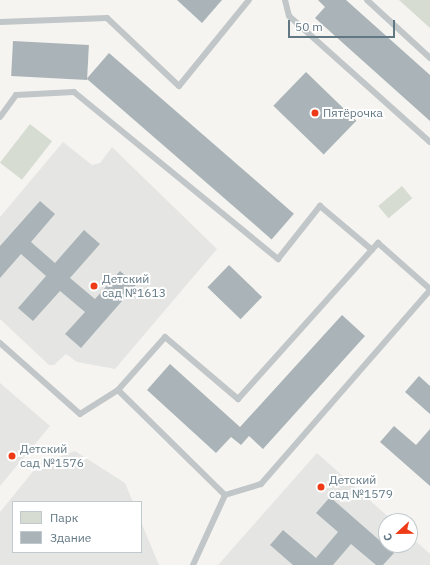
<!DOCTYPE html>
<html>
<head>
<meta charset="utf-8">
<style>
  body { margin:0 }
  #map { position:relative; width:430px; height:565px; overflow:hidden; background:#f5f4f0; font-family:"IBM Plex Sans",sans-serif }
  div>[style] { position:absolute }
  [style*='--x'] { left:calc(var(--x)*1px); top:calc(var(--y)*1px); width:calc(var(--w)*1px); rotate:calc(var(--a)*1deg) }
  .built>* { inset:0; background:#e5e6e4 }
  .green>* { inset:0; background:#d6dcd1; transform-origin:0 0 }
  .building>* { inset:0; background:#aab4b8; transform-origin:0 0 }
  .lane>* { height:6px; margin:-3px; padding:0 3px; transform-origin:3px; border-radius:3px; background:#c1c6c8 }
  .dots>* { width:11px; height:11px; translate:-50% -50%; box-sizing:border-box; border:2px solid #fff; border-radius:50% }
  span { translate:-50% -50%; white-space:nowrap; text-align:center; line-height:1.15; -webkit-text-stroke:4px #fff; paint-order:stroke }
  .poi-label { font-size:12px; color:#617783 }
  .left { translate:0 -50%; text-align:left }
  .legend { position:absolute; left:12px; top:501px; width:130px; height:52px; box-sizing:border-box; background:#fff; border:1px solid #c0c9cd; margin:0; padding:5px 7px; list-style:none; font-size:12px; color:#617783 }
  .legend li { display:flex; align-items:center; gap:8px; height:20px }
  .legend b { width:20px; border:1px solid #c0c9cd }
  .north { position:absolute; left:378px; top:513px; width:40px; height:40px; box-sizing:border-box; background:#fff; border:1px solid #c0c9cd; border-radius:50%; rotate:248deg; font-size:11px; font-weight:700; line-height:16px; text-align:center; color:#617783 }
  .north::after { content:''; display:block; margin:auto; width:14px; height:18px; background:#ee3a17; clip-path:polygon(50% 0,100% 100%,50% 72%,0 100%) }
  .scale { position:absolute; left:288px; top:20px; width:107px; height:18px; box-sizing:border-box; border:2px solid #617783; border-top:0; padding-left:5px; font-size:12px; line-height:14px; white-space:nowrap; color:#617783; -webkit-text-stroke:3px #fff; paint-order:stroke }
</style>
</head>
<body>
<div id="map">
  <div class="built">
    <i style="clip-path:polygon(63px 142px,92px 165px,100px 163px,112px 147px,217px 249px,115px 369px,77px 362px,66px 354px,54px 365px,49px 365px,0 319px,0 217px)"></i>
    <i style="clip-path:polygon(0 383px,50px 426px,0 486px)"></i>
    <i style="clip-path:polygon(75px 451px,125px 483px,133px 502px,13px 502px,13px 552px,141px 552px,141px 522px,159px 565px,0 565px,0 512px,39px 464px)"></i>
    <i style="clip-path:polygon(317px 453px,393px 521px,386px 521px,386px 545px,410px 545px,410px 536px,430px 554px,430px 565px,218px 565px)"></i>
  </div>
  <div class="green">
    <i style="clip-path:polygon(399px 0,430px 0,430px 28px)"></i>
    <i style="left:30px;top:124px;width:28px;height:49px;rotate:38deg"></i>
    <i style="left:402px;top:186px;width:16px;height:31px;rotate:50deg"></i>
  </div>
  <div class="building">
    <i style="clip-path:polygon(177px 0,222px 0,202px 23px)"></i>
    <i style="clip-path:polygon(318px 0,346px 0,430px 75px,430px 121px,315px 18px,325px 7px)"></i>
    <i style="left:13px;top:41px;width:76px;height:35px;rotate:3deg"></i>
    <i style="left:109px;top:53px;width:245px;height:34px;rotate:41deg"></i>
    <i style="left:306px;top:72px;width:70px;height:47px;rotate:44deg"></i>
    <i style="clip-path:polygon(40px 201px,55px 214px,31px 242px,55px 263px,84px 230px,100px 244px,70px 278px,95px 299px,120px 271px,136px 285px,81px 348px,65px 334px,85px 312px,60px 291px,33px 321px,18px 308px,46px 276px,21px 254px,0 278px,0 246px)"></i>
    <i style="left:229px;top:265px;width:46px;height:31px;rotate:44deg"></i>
    <i style="clip-path:polygon(342px 315px,365px 336px,263px 449px,249px 436px,241px 445px,231px 437px,216px 453px,147px 390px,170px 364px,240px 427px)"></i>
    <i style="clip-path:polygon(419px 376px,430px 386px,430px 414px,405px 392px)"></i>
    <i style="clip-path:polygon(394px 426px,416px 445px,430px 429px,430px 486px,380px 442px)"></i>
    <i style="clip-path:polygon(330px 497px,394px 553px,383px 565px,376px 565px,351px 544px,333px 565px,293px 565px,270px 545px,283px 530px,316px 558px,338px 532px,316px 513px)"></i>
  </div>
  <div class="lane">
    <i style="--x:285;--y:0;--w:16;--a:76"></i>
    <i style="--x:289;--y:16;--w:189;--a:41.8"></i>
    <i style="--x:367;--y:0;--w:86;--a:42.6"></i>
    <i style="--x:0;--y:22;--w:107;--a:-2.1"></i>
    <i style="--x:107;--y:18;--w:99;--a:43.4"></i>
    <i style="--x:179;--y:86;--w:111;--a:-50.9"></i>
    <i style="--x:0;--y:117;--w:27;--a:-54"></i>
    <i style="--x:16;--y:95;--w:58;--a:-3"></i>
    <i style="--x:74;--y:92;--w:264;--a:39.3"></i>
    <i style="--x:278;--y:259;--w:68;--a:-51.6"></i>
    <i style="--x:320;--y:206;--w:68;--a:40.2"></i>
    <i style="--x:0;--y:343;--w:107;--a:41.6"></i>
    <i style="--x:80;--y:414;--w:45;--a:-32.3"></i>
    <i style="--x:118;--y:390;--w:71;--a:-48.4"></i>
    <i style="--x:165;--y:337;--w:96;--a:40.3"></i>
    <i style="--x:238;--y:399;--w:210;--a:-48.1"></i>
    <i style="--x:378;--y:243;--w:69;--a:41.5"></i>
    <i style="--x:118;--y:390;--w:150;--a:44.5"></i>
    <i style="--x:225;--y:495;--w:38;--a:-17"></i>
    <i style="--x:261;--y:484;--w:257;--a:-48.9"></i>
    <i style="--x:193;--y:565;--w:77;--a:-65.4"></i>
  </div>
  <div class="dots">
    <i style="left:315px;top:113px;background:#ee3a17"></i>
    <i style="left:94px;top:286px;background:#ee3a17"></i>
    <i style="left:12px;top:456px;background:#ee3a17"></i>
    <i style="left:321px;top:487px;background:#ee3a17"></i>
  </div>
  <div class="poi-label">
    <span class="left" style="left:323px;top:113px">Пятёрочка</span>
    <span class="left" style="left:102px;top:286px">Детский<br>сад №1613</span>
    <span class="left" style="left:20px;top:456px">Детский<br>сад №1576</span>
    <span class="left" style="left:329px;top:487px">Детский<br>сад №1579</span>
  </div>
  <ul class="legend">
  <li><b style="height:11px;background:#d6dcd1"></b>Парк</li>
  <li><b style="height:11px;background:#aab4b8"></b>Здание</li>
  </ul>
  <div class="north">С</div>
  <div class="scale">50 m</div>
</div>
</body>
</html>
